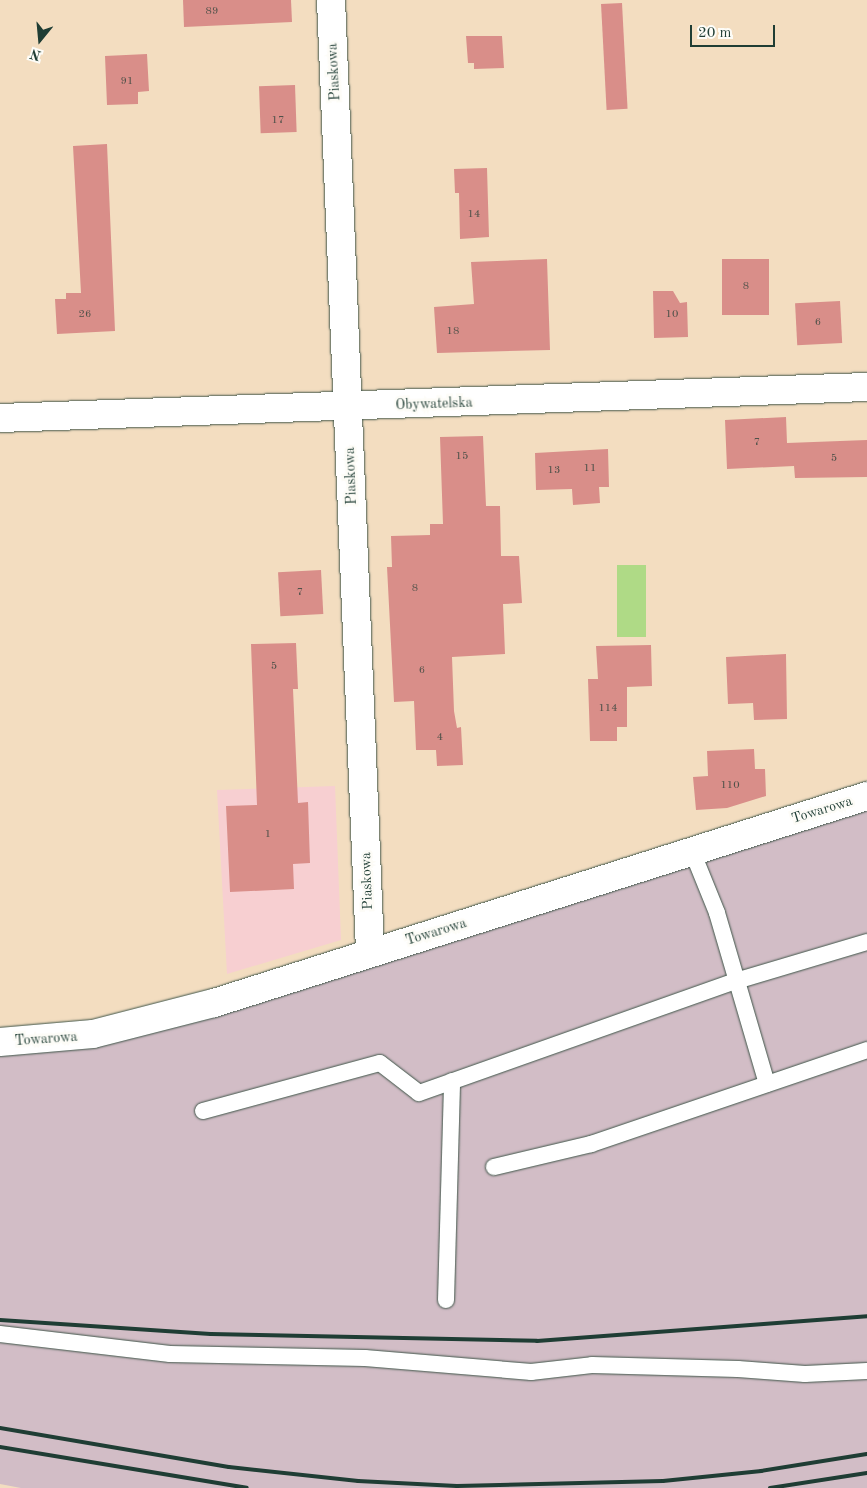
<!DOCTYPE html>
<html>
<head>
<meta charset="utf-8">
<style>
  body { margin:0 }
  #map { position:relative; width:867px; height:1488px; overflow:hidden; background:#f3ddc0; font-family:"Old Standard TT",serif }
  div>[style] { position:absolute }
  [style*='--x'] { left:calc(var(--x)*1px); top:calc(var(--y)*1px); width:calc(var(--w)*1px); rotate:calc(var(--a)*1deg) }
  .built>* { inset:0; background:#f7cfd1 }
  .industrial>* { inset:0; background:#d2bdc6 }
  .green>* { inset:0; background:#afda86; transform-origin:0 0 }
  .building>* { inset:0; background:#d98e89; transform-origin:0 0 }
  .roads { filter:drop-shadow(0 0 1px #3f5549) drop-shadow(0 0 1px #3f5549) }
  .service>* { height:16px; margin:-8px; padding:0 8px; transform-origin:8px; border-radius:8px; background:#fff }
  .minor>* { height:28px; margin:-14px; padding:0 14px; transform-origin:14px; border-radius:14px; background:#fff }
  .rail>* { height:4px; margin:-2px; padding:0 2px; transform-origin:2px; border-radius:2px; background:#1f3d34 }
  span { translate:-50% -50%; white-space:nowrap; text-align:center; line-height:1.15; -webkit-text-stroke:5px #fdfcf7; paint-order:stroke }
  .number-label { font-size:11px; color:#4e5149 }
  .number-label span { -webkit-text-stroke-width:0 }
  .street-label { font-size:14px; color:#1f3d34 }
  .north { position:absolute; left:15px; top:15px; width:50px; height:50px; -webkit-text-stroke:4px #fdfcf7; paint-order:stroke; rotate:197deg; font-size:14px; font-weight:700; line-height:20px; text-align:center; color:#1f3d34 }
  .north::after { content:''; display:block; margin:auto; width:18px; height:22px; background:#1f3d34; clip-path:polygon(50% 0,100% 100%,50% 72%,0 100%) }
  .scale { position:absolute; left:690px; top:25px; width:85px; height:22px; box-sizing:border-box; border:2px solid #1f3d34; border-top:0; padding-left:6px; font-size:15px; line-height:18px; white-space:nowrap; color:#1f3d34; -webkit-text-stroke:4px #fdfcf7; paint-order:stroke }
</style>
</head>
<body>
<div id="map">
  <div class="built">
    <i style="clip-path:polygon(335px 786px,341px 940px,227px 974px,217px 790px)"></i>
  </div>
  <div class="industrial">
    <i style="clip-path:polygon(867px 800px,867px 1488px,21px 1488px,0 1484px,0 1045px,54px 1042px)"></i>
  </div>
  <div class="green">
    <i style="left:617px;top:565px;width:29px;height:72px"></i>
  </div>
  <div class="building">
    <i style="clip-path:polygon(183px 0,291px 0,292px 22px,184px 27px)"></i>
    <i style="left:622px;top:3px;width:106px;height:21px;rotate:87deg"></i>
    <i style="clip-path:polygon(466px 36px,502px 36px,504px 68px,474px 69px,474px 63px,468px 63px)"></i>
    <i style="clip-path:polygon(147px 54px,149px 91px,138px 92px,138px 104px,107px 105px,105px 56px)"></i>
    <i style="left:295px;top:85px;width:47px;height:36px;rotate:88deg"></i>
    <i style="clip-path:polygon(107px 144px,115px 331px,57px 334px,55px 299px,66px 299px,66px 293px,81px 293px,73px 146px)"></i>
    <i style="clip-path:polygon(487px 168px,489px 237px,460px 239px,459px 193px,455px 193px,454px 169px)"></i>
    <i style="clip-path:polygon(547px 259px,550px 350px,437px 353px,434px 307px,474px 304px,471px 262px)"></i>
    <i style="left:722px;top:259px;width:47px;height:56px"></i>
    <i style="clip-path:polygon(653px 291px,673px 291px,680px 303px,687px 302px,688px 337px,654px 338px)"></i>
    <i style="left:840px;top:301px;width:42px;height:45px;rotate:87deg"></i>
    <i style="clip-path:polygon(786px 417px,787px 443px,867px 440px,867px 477px,795px 478px,794px 466px,727px 469px,725px 420px)"></i>
    <i style="clip-path:polygon(483px 436px,486px 506px,500px 506px,501px 556px,519px 556px,522px 603px,503px 604px,505px 654px,452px 657px,454px 711px,457px 728px,461px 727px,463px 765px,437px 766px,436px 750px,416px 750px,414px 701px,394px 702px,387px 567px,392px 567px,391px 536px,430px 535px,430px 524px,443px 524px,440px 437px)"></i>
    <i style="clip-path:polygon(608px 449px,609px 487px,599px 487px,600px 503px,573px 505px,572px 489px,536px 490px,535px 453px)"></i>
    <i style="left:321px;top:570px;width:44px;height:43px;rotate:87deg"></i>
    <i style="clip-path:polygon(296px 643px,298px 689px,293px 689px,298px 803px,308px 802px,310px 863px,293px 864px,294px 889px,230px 892px,226px 806px,257px 805px,251px 644px)"></i>
    <i style="clip-path:polygon(651px 645px,652px 686px,627px 687px,627px 727px,617px 727px,617px 741px,590px 741px,588px 679px,598px 679px,596px 646px)"></i>
    <i style="clip-path:polygon(786px 654px,787px 719px,754px 720px,753px 703px,728px 704px,726px 657px)"></i>
    <i style="clip-path:polygon(754px 749px,755px 769px,765px 769px,766px 796px,727px 808px,696px 810px,693px 777px,708px 776px,707px 751px)"></i>
  </div>
  <div class="roads">
    <div class="service">
      <i style="--x:692;--y:851;--w:67;--a:68"></i>
      <i style="--x:717;--y:913;--w:178;--a:73.7"></i>
      <i style="--x:203;--y:1111;--w:183;--a:-15.2"></i>
      <i style="--x:380;--y:1063;--w:49;--a:37.6"></i>
      <i style="--x:419;--y:1093;--w:336;--a:-19.5"></i>
      <i style="--x:736;--y:981;--w:137;--a:-16.6"></i>
      <i style="--x:494;--y:1167;--w:100;--a:-13.3"></i>
      <i style="--x:591;--y:1144;--w:292;--a:-18.8"></i>
      <i style="--x:446;--y:1300;--w:219;--a:-88.4"></i>
      <i style="--x:0;--y:1334;--w:171;--a:6.7"></i>
      <i style="--x:170;--y:1354;--w:195;--a:1.2"></i>
      <i style="--x:365;--y:1358;--w:167;--a:4.8"></i>
      <i style="--x:531;--y:1372;--w:61;--a:-6.5"></i>
      <i style="--x:592;--y:1365;--w:146;--a:1.6"></i>
      <i style="--x:738;--y:1369;--w:67;--a:4.3"></i>
      <i style="--x:805;--y:1374;--w:62;--a:-2.8"></i>
    </div>
    <div class="minor">
      <i style="--x:331;--y:0;--w:953;--a:87.65"></i>
      <i style="--x:0;--y:418;--w:868;--a:-2.05"></i>
      <i style="--x:0;--y:1042;--w:93;--a:-4.9"></i>
      <i style="--x:93;--y:1034;--w:125;--a:-14.4"></i>
      <i style="--x:214;--y:1003;--w:685;--a:-17.59"></i>
    </div>
  </div>
  <div class="rail">
    <i style="--x:0;--y:1320;--w:211;--a:3.8"></i>
    <i style="--x:211;--y:1334;--w:326;--a:1.2"></i>
    <i style="--x:537;--y:1341;--w:331;--a:-4.3"></i>
    <i style="--x:0;--y:1428;--w:232;--a:9.7"></i>
    <i style="--x:229;--y:1467;--w:130;--a:6.2"></i>
    <i style="--x:358;--y:1481;--w:99;--a:2.9"></i>
    <i style="--x:457;--y:1486;--w:206;--a:-1.4"></i>
    <i style="--x:663;--y:1481;--w:99;--a:-5.8"></i>
    <i style="--x:761;--y:1471;--w:107;--a:-9.1"></i>
    <i style="--x:0;--y:1447;--w:250;--a:9.4"></i>
    <i style="--x:770;--y:1488;--w:98;--a:-8.8"></i>
  </div>
  <div class="number-label">
    <span style="left:212px;top:12px">89</span>
    <span style="left:127px;top:82px">91</span>
    <span style="left:278px;top:121px">17</span>
    <span style="left:474px;top:215px">14</span>
    <span style="left:746px;top:287px">8</span>
    <span style="left:85px;top:315px">26</span>
    <span style="left:672px;top:315px">10</span>
    <span style="left:818px;top:323px">6</span>
    <span style="left:453px;top:332px">18</span>
    <span style="left:757px;top:443px">7</span>
    <span style="left:462px;top:457px">15</span>
    <span style="left:834px;top:459px">5</span>
    <span style="left:590px;top:469px">11</span>
    <span style="left:554px;top:471px">13</span>
    <span style="left:415px;top:589px">8</span>
    <span style="left:300px;top:593px">7</span>
    <span style="left:274px;top:667px">5</span>
    <span style="left:422px;top:671px">6</span>
    <span style="left:608px;top:709px">114</span>
    <span style="left:440px;top:738px">4</span>
    <span style="left:730px;top:786px">110</span>
    <span style="left:268px;top:835px">1</span>
  </div>
  <div class="street-label">
    <span style="left:334px;top:72px;rotate:-93deg">Piaskowa</span>
    <span style="left:434px;top:404px;rotate:-2deg">Obywatelska</span>
    <span style="left:351px;top:476px;rotate:-92deg">Piaskowa</span>
    <span style="left:822px;top:810px;rotate:-17deg">Towarowa</span>
    <span style="left:367px;top:881px;rotate:-92deg">Piaskowa</span>
    <span style="left:436px;top:932px;rotate:-17deg">Towarowa</span>
    <span style="left:46px;top:1039px;rotate:-4deg">Towarowa</span>
  </div>
  <div class="north">N</div>
  <div class="scale">20 m</div>
</div>
</body>
</html>
